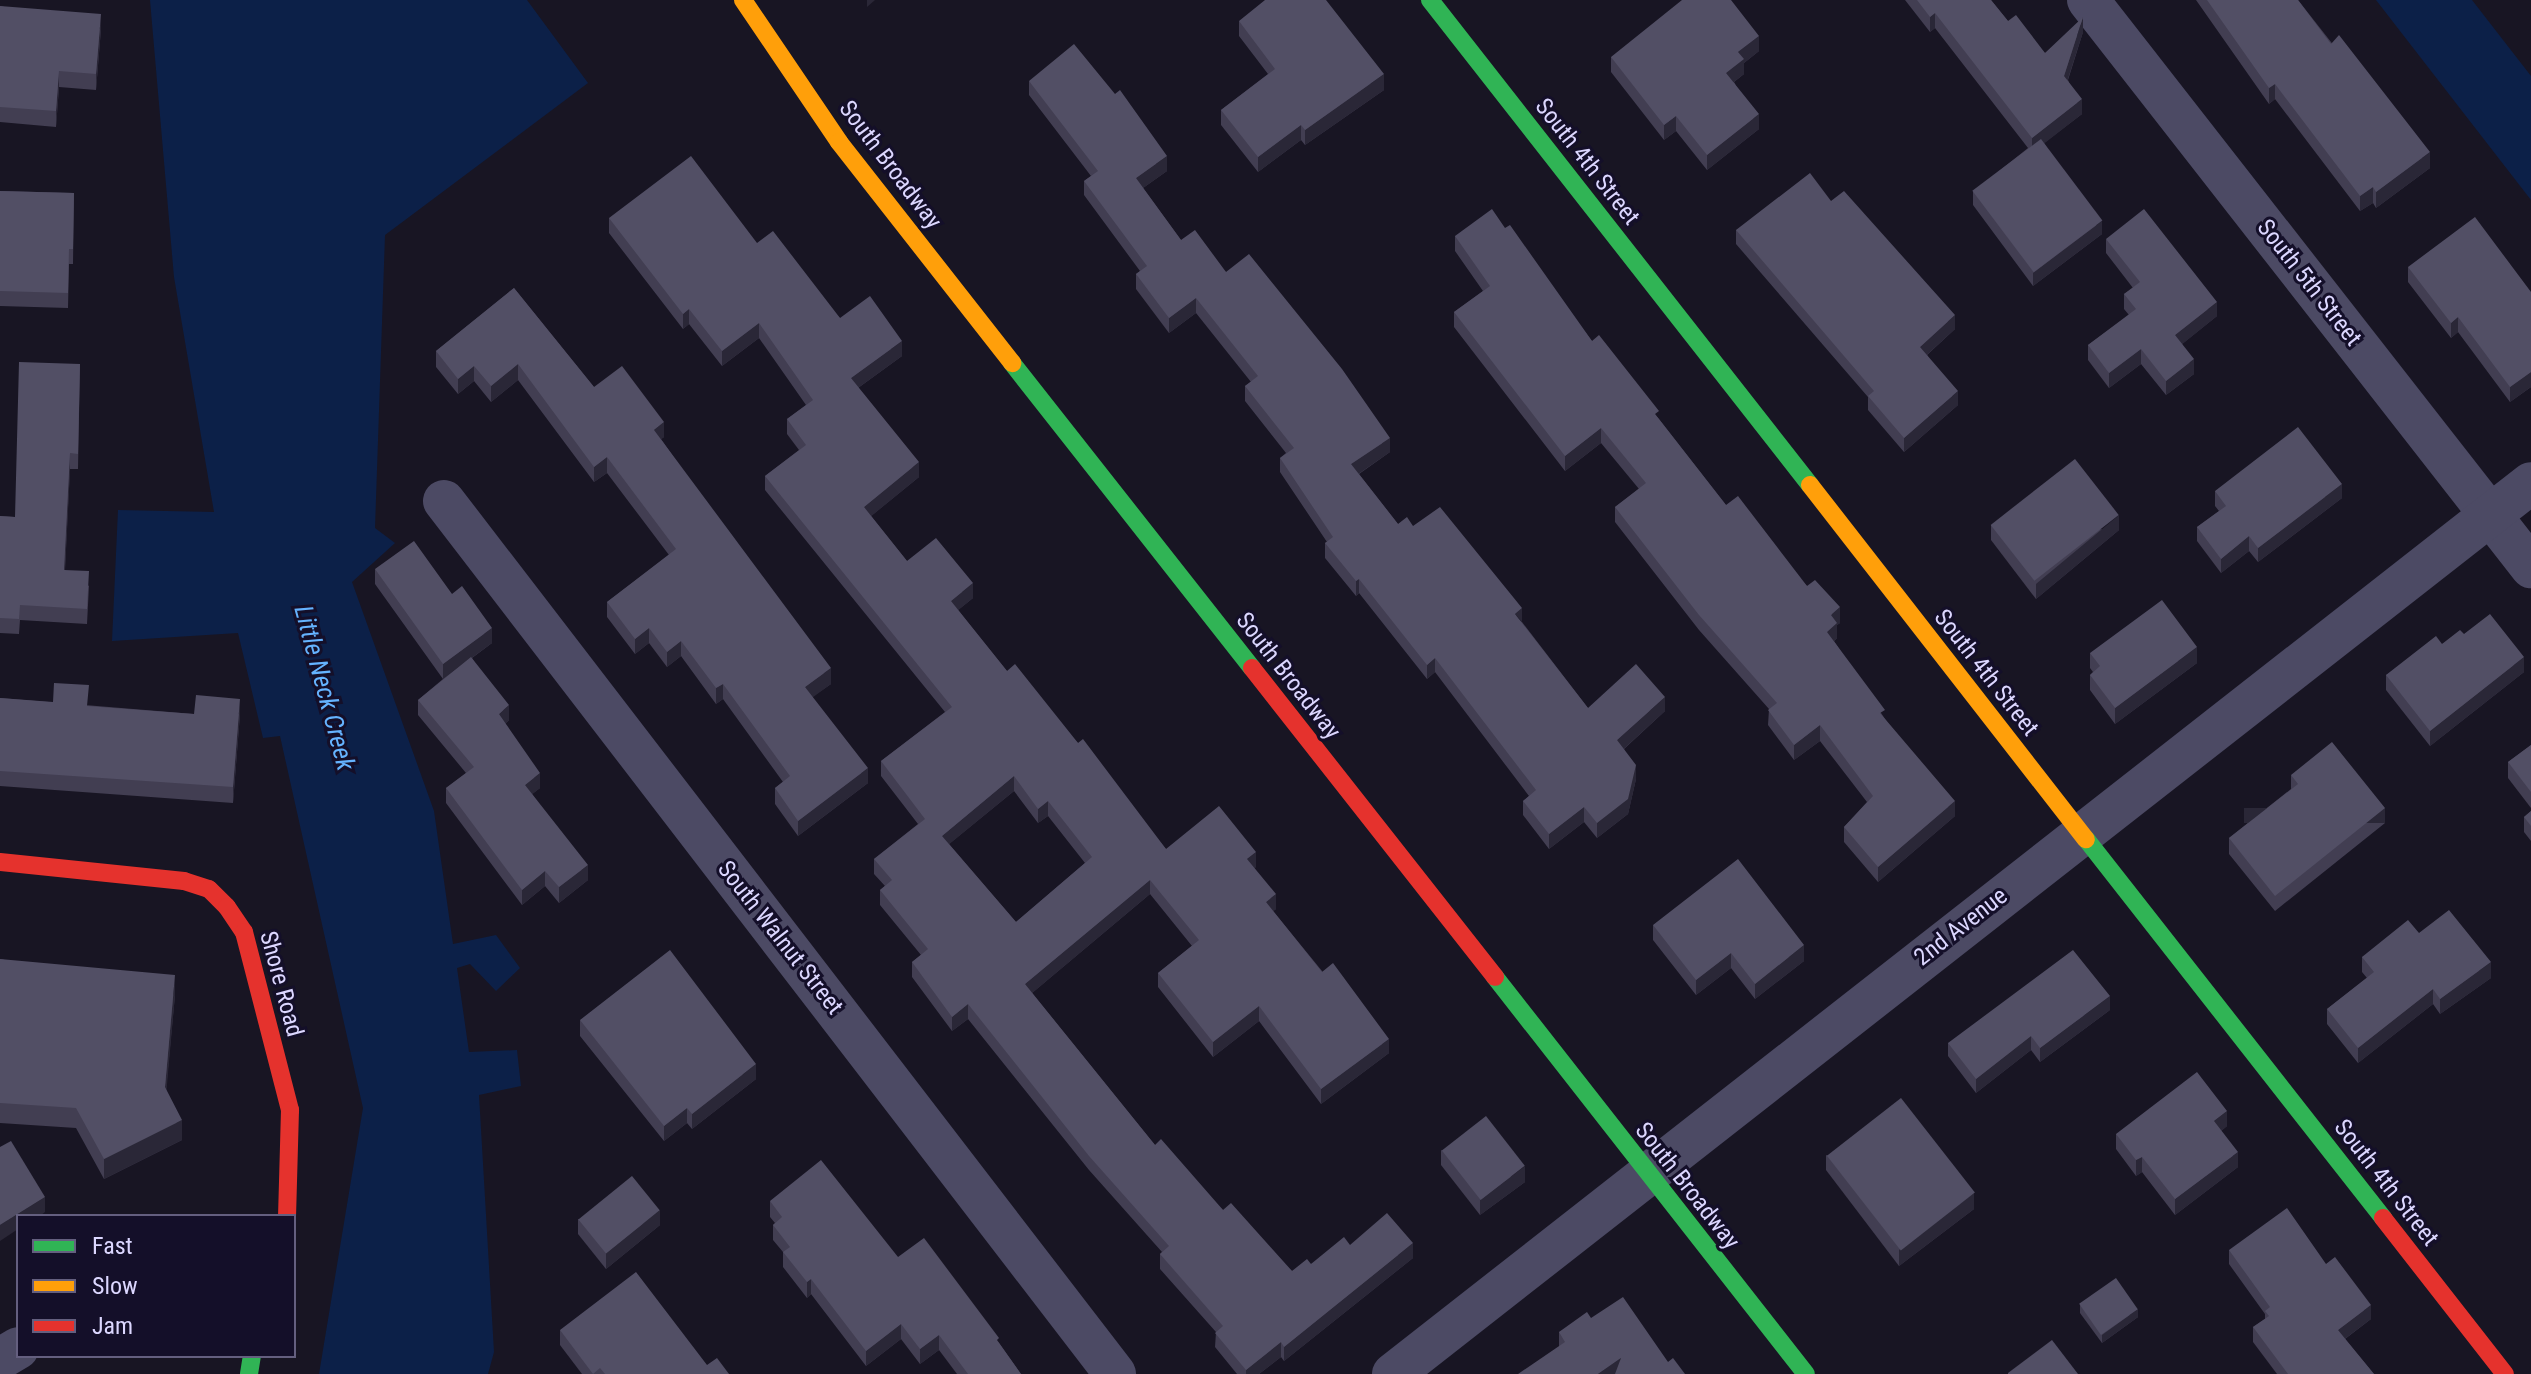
<!DOCTYPE html>
<html>
<head>
<meta charset="utf-8">
<style>
  body { margin:0 }
  #map { position:relative; width:2531px; height:1374px; overflow:hidden; background:#181523; font-family:"Roboto Condensed",sans-serif }
  div>[style] { position:absolute }
  [style*='--x'] { left:calc(var(--x)*1px); top:calc(var(--y)*1px); width:calc(var(--w)*1px); rotate:calc(var(--a)*1deg) }
  .water>* { inset:0; background:#0c2048 }
  .street>* { height:42px; margin:-21px; padding:0 21px; transform-origin:21px; border-radius:21px; background:#4c4a64 }
  .fast>* { height:18px; margin:-9px; padding:0 9px; transform-origin:9px; border-radius:9px; background:#30b455 }
  .slow>* { height:18px; margin:-9px; padding:0 9px; transform-origin:9px; border-radius:9px; background:#ff9f0a }
  .jam>* { height:18px; margin:-9px; padding:0 9px; transform-origin:9px; border-radius:9px; background:#e5322d }
  .wall>* { inset:0; background:#423e52 }
  .shaded-wall>* { inset:0; background:#2a2737; transform-origin:0 0 }
  .building>* { inset:0; background:#524f65; transform-origin:0 0 }
  span { translate:-50% -50%; white-space:nowrap; text-align:center; line-height:1.15; -webkit-text-stroke:6px #140f29; paint-order:stroke }
  .street-label { font-size:24px; color:#dcd7ff }
  .water-label { font-size:26px; color:#65b3ff; font-style:italic }
  .legend { position:absolute; left:16px; top:1214px; width:280px; height:144px; box-sizing:border-box; background:#140f29; border:2px solid #645f7f; margin:0; padding:10px 14px; list-style:none; font-size:24px; color:#dcd7ff }
  .legend li { display:flex; align-items:center; gap:16px; height:40px }
  .legend b { width:40px; border:2px solid #645f7f }
</style>
</head>
<body>
<div id="map">
  <div class="water">
    <i style="clip-path:polygon(150px 0,527px 0,588px 83px,385px 235px,375px 528px,395px 543px,352px 582px,434px 811px,453px 944px,496px 935px,520px 968px,496px 991px,470px 964px,457px 968px,469px 1052px,517px 1050px,521px 1086px,479px 1095px,494px 1352px,488px 1374px,319px 1374px,363px 1108px,280px 736px,263px 738px,238px 633px,112px 641px,118px 510px,214px 512px,174px 277px)"></i>
    <i style="clip-path:polygon(2376px 0,2472px 0,2531px 76px,2531px 200px)"></i>
  </div>
  <div class="street">
    <i style="--x:2088;--y:0;--w:720;--a:52"></i>
    <i style="--x:444;--y:501;--w:1101;--a:52.45"></i>
    <i style="--x:0;--y:1359;--w:21;--a:-31"></i>
    <i style="--x:1393;--y:1374;--w:1445;--a:-38.06"></i>
  </div>
  <div class="fast">
    <i style="--x:1430;--y:0;--w:616;--a:51.92"></i>
    <i style="--x:1012;--y:363;--w:388;--a:51.8"></i>
    <i style="--x:2086;--y:839;--w:482;--a:51.9"></i>
    <i style="--x:1495;--y:977;--w:504;--a:51.93"></i>
    <i style="--x:249;--y:1374;--w:18;--a:-81"></i>
  </div>
  <div class="slow">
    <i style="--x:743;--y:0;--w:171;--a:55.9"></i>
    <i style="--x:839;--y:142;--w:281;--a:51.9"></i>
    <i style="--x:1810;--y:485;--w:449;--a:52.1"></i>
  </div>
  <div class="jam">
    <i style="--x:1252;--y:668;--w:393;--a:51.8"></i>
    <i style="--x:0;--y:862;--w:185;--a:5.9"></i>
    <i style="--x:184;--y:881;--w:26;--a:18"></i>
    <i style="--x:209;--y:889;--w:25;--a:45"></i>
    <i style="--x:227;--y:907;--w:30;--a:56"></i>
    <i style="--x:244;--y:932;--w:184;--a:75.5"></i>
    <i style="--x:290;--y:1110;--w:106;--a:91.6"></i>
    <i style="--x:2383;--y:1218;--w:198;--a:52"></i>
  </div>
  <div class="wall">
    <i style="clip-path:polygon(1905px 0,1991px 0,2008px 21px,2045px 53px,2083px 32px,2068px 80px,2082px 114px,2044px 143px,2102px 234px,2033px 286px,1973px 205px,1973px 192px,2028px 148px,1935px 28px,1930px 32px)"></i>
    <i style="clip-path:polygon(2196px 0,2298px 0,2430px 168px,2376px 208px,2373px 203px,2360px 211px,2275px 99px,2269px 104px)"></i>
    <i style="clip-path:polygon(0 6px,101px 29px,96px 90px,59px 87px,56px 127px,0 122px)"></i>
    <i style="clip-path:polygon(1239px 21px,1384px 90px,1305px 145px,1301px 140px,1258px 172px,1221px 125px,1221px 110px,1268px 74px,1239px 36px)"></i>
    <i style="clip-path:polygon(1759px 51px,1744px 63px,1744px 74px,1734px 82px,1759px 129px,1707px 170px,1676px 131px,1664px 140px,1611px 72px,1611px 57px)"></i>
    <i style="clip-path:polygon(1029px 81px,1167px 171px,1143px 188px,1181px 240px,1226px 272px,1390px 452px,1359px 474px,1398px 524px,1413px 526px,1522px 622px,1588px 708px,1665px 711px,1624px 749px,1636px 779px,1628px 814px,1597px 838px,1584px 822px,1549px 849px,1523px 815px,1523px 801px,1529px 796px,1435px 672px,1427px 679px,1359px 593px,1356px 596px,1325px 558px,1325px 543px,1327px 542px,1280px 472px,1280px 458px,1286px 453px,1245px 401px,1245px 386px,1251px 382px,1196px 313px,1169px 333px,1136px 289px,1136px 274px,1140px 271px,1084px 195px,1084px 181px,1091px 176px,1029px 95px)"></i>
    <i style="clip-path:polygon(0 191px,74px 193px,73px 264px,69px 264px,68px 308px,0 306px)"></i>
    <i style="clip-path:polygon(1831px 201px,1955px 329px,1927px 355px,1958px 405px,1904px 452px,1868px 410px,1868px 397px,1736px 244px,1736px 230px)"></i>
    <i style="clip-path:polygon(evenodd,609px 218px,757px 243px,840px 318px,902px 356px,858px 388px,919px 477px,871px 516px,907px 561px,973px 598px,958px 610px,1007px 671px,1078px 743px,1166px 849px,1256px 867px,1254px 868px,1276px 909px,1273px 911px,1389px 1053px,1321px 1104px,1259px 1021px,1213px 1057px,1158px 987px,1158px 973px,1192px 946px,1150px 894px,1032px 993px,1155px 1145px,1223px 1210px,1292px 1271px,1311px 1264px,1350px 1245px,1413px 1258px,1284px 1361px,1281px 1357px,1259px 1374px,1237px 1374px,1215px 1347px,1216px 1332px,1160px 1269px,1160px 1254px,1162px 1252px,1089px 1170px,968px 1019px,952px 1031px,912px 977px,912px 962px,921px 955px,880px 905px,880px 890px,885px 886px,874px 874px,874px 859px,918px 824px,881px 776px,881px 761px,945px 712px,765px 490px,765px 476px,799px 450px,787px 434px,787px 419px,806px 405px,759px 338px,722px 366px,689px 324px,683px 329px,609px 233px,609px 218px,1014px 791px,1038px 823px,1048px 816px,1085px 863px,1016px 922px,949px 844px,1014px 791px)"></i>
    <i style="clip-path:polygon(1505px 228px,1592px 341px,1659px 419px,1726px 505px,1807px 586px,1840px 623px,1837px 625px,1837px 638px,1834px 641px,1885px 719px,1955px 816px,1878px 882px,1844px 842px,1844px 827px,1867px 802px,1820px 741px,1794px 760px,1768px 725px,1769px 709px,1699px 630px,1615px 522px,1615px 507px,1639px 489px,1601px 443px,1565px 471px,1454px 327px,1454px 312px,1483px 291px,1455px 251px,1455px 236px)"></i>
    <i style="clip-path:polygon(2106px 239px,2217px 316px,2182px 344px,2194px 374px,2166px 395px,2141px 364px,2109px 388px,2088px 360px,2088px 345px,2129px 315px,2124px 309px,2124px 294px,2133px 288px,2106px 253px)"></i>
    <i style="clip-path:polygon(2408px 267px,2531px 292px,2531px 387px,2510px 402px,2458px 332px,2451px 338px,2408px 282px)"></i>
    <i style="clip-path:polygon(514px 288px,594px 387px,664px 437px,661px 439px,831px 684px,812px 697px,868px 783px,798px 836px,775px 804px,775px 788px,783px 782px,723px 699px,716px 704px,681px 656px,667px 667px,649px 643px,635px 654px,607px 617px,607px 602px,669px 555px,607px 473px,594px 482px,518px 380px,491px 402px,474px 381px,458px 394px,436px 367px,436px 351px)"></i>
    <i style="clip-path:polygon(80px 364px,78px 469px,70px 469px,65px 570px,89px 586px,87px 624px,20px 620px,19px 634px,0 633px,0 516px,15px 517px)"></i>
    <i style="clip-path:polygon(2215px 491px,2342px 498px,2258px 562px,2249px 551px,2221px 573px,2197px 541px,2197px 527px,2219px 511px,2215px 506px)"></i>
    <i style="clip-path:polygon(1991px 525px,2119px 530px,2036px 599px,1991px 540px)"></i>
    <i style="clip-path:polygon(375px 569px,452px 594px,492px 643px,472px 658px,509px 720px,505px 724px,540px 788px,532px 794px,588px 880px,559px 903px,545px 886px,522px 905px,446px 803px,446px 788px,466px 773px,418px 715px,418px 700px,443px 679px,375px 584px)"></i>
    <i style="clip-path:polygon(2464px 634px,2524px 672px,2430px 746px,2386px 690px,2386px 675px,2442px 644px)"></i>
    <i style="clip-path:polygon(2090px 653px,2197px 663px,2115px 724px,2090px 690px,2090px 675px,2093px 672px,2090px 668px)"></i>
    <i style="clip-path:polygon(0 698px,194px 714px,240px 714px,233px 803px,0 786px)"></i>
    <i style="clip-path:polygon(2531px 745px,2531px 808px,2508px 778px,2508px 762px)"></i>
    <i style="clip-path:polygon(2291px 775px,2385px 823px,2275px 911px,2229px 854px,2229px 838px,2291px 789px)"></i>
    <i style="clip-path:polygon(2531px 811px,2531px 841px,2524px 832px,2524px 817px)"></i>
    <i style="clip-path:polygon(1653px 925px,1804px 961px,1755px 999px,1731px 968px,1696px 995px,1653px 940px)"></i>
    <i style="clip-path:polygon(2419px 933px,2491px 978px,2440px 1014px,2433px 1004px,2358px 1063px,2327px 1024px,2327px 1009px,2367px 978px,2362px 972px,2362px 957px)"></i>
    <i style="clip-path:polygon(0 959px,175px 995px,166px 1090px,182px 1140px,104px 1179px,76px 1128px,0 1123px)"></i>
    <i style="clip-path:polygon(2110px 1010px,2040px 1062px,2031px 1050px,1976px 1093px,1948px 1056px,1948px 1043px)"></i>
    <i style="clip-path:polygon(580px 1020px,756px 1079px,692px 1129px,687px 1123px,664px 1141px,580px 1036px)"></i>
    <i style="clip-path:polygon(2227px 1126px,2221px 1131px,2238px 1167px,2175px 1215px,2142px 1172px,2136px 1176px,2116px 1149px,2116px 1134px)"></i>
    <i style="clip-path:polygon(1441px 1150px,1525px 1182px,1480px 1215px,1441px 1165px)"></i>
    <i style="clip-path:polygon(1826px 1155px,1974px 1209px,1899px 1266px,1826px 1170px)"></i>
    <i style="clip-path:polygon(770px 1201px,898px 1257px,999px 1343px,1021px 1374px,957px 1374px,939px 1350px,920px 1364px,901px 1339px,866px 1366px,811px 1294px,807px 1298px,783px 1267px,783px 1252px,773px 1240px,773px 1225px,775px 1223px,770px 1217px)"></i>
    <i style="clip-path:polygon(578px 1219px,660px 1225px,606px 1269px,578px 1234px)"></i>
    <i style="clip-path:polygon(2229px 1250px,2326px 1264px,2371px 1319px,2345px 1339px,2374px 1374px,2277px 1374px,2253px 1342px,2253px 1327px,2265px 1319px,2265px 1314px,2229px 1264px)"></i>
    <i style="clip-path:polygon(2080px 1305px,2138px 1317px,2102px 1343px,2080px 1313px)"></i>
    <i style="clip-path:polygon(1591px 1318px,1668px 1362px,1559px 1346px,1559px 1332px)"></i>
    <i style="clip-path:polygon(560px 1330px,707px 1365px,729px 1374px,582px 1374px,560px 1345px)"></i>
  </div>
  <div class="shaded-wall">
    <i style="clip-path:polygon(867px 0,875px 0,867px 7px)"></i>
    <i style="clip-path:polygon(1935px 13px,1935px 28px,1930px 32px,1930px 17px)"></i>
    <i style="clip-path:polygon(101px 14px,101px 29px,96px 90px,96px 74px)"></i>
    <i style="clip-path:polygon(2083px 17px,2083px 32px,2064px 91px,2064px 76px)"></i>
    <i style="clip-path:polygon(1759px 36px,1759px 51px,1744px 63px,1744px 74px,1726px 88px,1726px 73px,1738px 52px)"></i>
    <i style="clip-path:polygon(59px 71px,59px 87px,56px 127px,56px 111px)"></i>
    <i style="clip-path:polygon(1384px 74px,1384px 90px,1305px 145px,1305px 130px)"></i>
    <i style="clip-path:polygon(2275px 84px,2275px 99px,2269px 104px,2269px 88px)"></i>
    <i style="clip-path:polygon(2082px 99px,2082px 114px,2032px 153px,2032px 138px)"></i>
    <i style="clip-path:polygon(1759px 114px,1759px 129px,1707px 170px,1707px 155px)"></i>
    <i style="clip-path:polygon(1676px 116px,1676px 131px,1664px 140px,1664px 125px)"></i>
    <i style="clip-path:polygon(1301px 125px,1301px 140px,1258px 172px,1258px 157px)"></i>
    <i style="clip-path:polygon(2430px 152px,2430px 168px,2376px 208px,2376px 192px)"></i>
    <i style="clip-path:polygon(1167px 156px,1167px 171px,1136px 193px,1136px 178px)"></i>
    <i style="clip-path:polygon(2373px 187px,2373px 203px,2360px 211px,2360px 196px)"></i>
    <i style="clip-path:polygon(2102px 221px,2102px 234px,2033px 286px,2033px 273px)"></i>
    <i style="clip-path:polygon(1196px 298px,1196px 313px,1169px 333px,1169px 318px)"></i>
    <i style="clip-path:polygon(2217px 302px,2217px 316px,2175px 350px,2175px 335px)"></i>
    <i style="clip-path:polygon(689px 309px,689px 324px,683px 329px,683px 314px)"></i>
    <i style="clip-path:polygon(1955px 315px,1955px 329px,1920px 361px,1920px 347px)"></i>
    <i style="clip-path:polygon(2458px 317px,2458px 332px,2451px 338px,2451px 323px)"></i>
    <i style="clip-path:polygon(759px 323px,759px 338px,722px 366px,722px 351px)"></i>
    <i style="clip-path:polygon(902px 341px,902px 356px,851px 393px,851px 378px)"></i>
    <i style="clip-path:polygon(2141px 349px,2141px 364px,2109px 388px,2109px 373px)"></i>
    <i style="clip-path:polygon(2194px 359px,2194px 374px,2166px 395px,2166px 381px)"></i>
    <i style="clip-path:polygon(518px 364px,518px 380px,491px 402px,491px 386px)"></i>
    <i style="clip-path:polygon(474px 366px,474px 381px,458px 394px,458px 379px)"></i>
    <i style="clip-path:polygon(2531px 372px,2531px 387px,2510px 402px,2510px 387px)"></i>
    <i style="clip-path:polygon(1958px 391px,1958px 405px,1904px 452px,1904px 438px)"></i>
    <i style="clip-path:polygon(664px 422px,664px 437px,654px 445px,654px 430px)"></i>
    <i style="clip-path:polygon(1601px 428px,1601px 443px,1565px 471px,1565px 456px)"></i>
    <i style="clip-path:polygon(1390px 438px,1390px 452px,1351px 479px,1351px 464px)"></i>
    <i style="clip-path:polygon(70px 453px,70px 469px,64px 585px,64px 570px)"></i>
    <i style="clip-path:polygon(607px 457px,607px 473px,594px 482px,594px 467px)"></i>
    <i style="clip-path:polygon(919px 462px,919px 477px,864px 522px,864px 507px)"></i>
    <i style="clip-path:polygon(2342px 484px,2342px 498px,2258px 562px,2258px 548px)"></i>
    <i style="clip-path:polygon(2119px 515px,2119px 530px,2036px 599px,2036px 584px)"></i>
    <i style="clip-path:polygon(2249px 536px,2249px 551px,2221px 573px,2221px 559px)"></i>
    <i style="clip-path:polygon(1359px 579px,1359px 593px,1356px 596px,1356px 581px)"></i>
    <i style="clip-path:polygon(973px 583px,973px 598px,951px 616px,951px 601px)"></i>
    <i style="clip-path:polygon(1840px 607px,1840px 623px,1837px 625px,1837px 638px,1827px 647px,1827px 632px,1831px 615px)"></i>
    <i style="clip-path:polygon(1522px 608px,1522px 622px,1515px 614px)"></i>
    <i style="clip-path:polygon(492px 628px,492px 643px,443px 679px,443px 664px)"></i>
    <i style="clip-path:polygon(649px 628px,649px 643px,635px 654px,635px 639px)"></i>
    <i style="clip-path:polygon(681px 641px,681px 656px,667px 667px,667px 652px)"></i>
    <i style="clip-path:polygon(2197px 647px,2197px 663px,2115px 724px,2115px 708px)"></i>
    <i style="clip-path:polygon(2524px 657px,2524px 672px,2430px 746px,2430px 731px)"></i>
    <i style="clip-path:polygon(1435px 658px,1435px 672px,1427px 679px,1427px 665px)"></i>
    <i style="clip-path:polygon(831px 668px,831px 684px,805px 703px,805px 687px)"></i>
    <i style="clip-path:polygon(723px 684px,723px 699px,716px 704px,716px 688px)"></i>
    <i style="clip-path:polygon(1665px 697px,1665px 711px,1617px 755px,1617px 740px)"></i>
    <i style="clip-path:polygon(240px 699px,240px 714px,233px 803px,233px 787px)"></i>
    <i style="clip-path:polygon(509px 705px,509px 720px,499px 729px,499px 714px)"></i>
    <i style="clip-path:polygon(1820px 725px,1820px 741px,1794px 760px,1794px 745px)"></i>
    <i style="clip-path:polygon(1636px 765px,1636px 779px,1628px 814px,1597px 838px,1597px 823px)"></i>
    <i style="clip-path:polygon(868px 768px,868px 783px,798px 836px,798px 821px)"></i>
    <i style="clip-path:polygon(540px 773px,540px 788px,525px 800px,525px 785px)"></i>
    <i style="clip-path:polygon(1014px 776px,1014px 791px,942px 850px,942px 836px)"></i>
    <i style="clip-path:polygon(1048px 801px,1048px 816px,1038px 823px,1038px 809px)"></i>
    <i style="clip-path:polygon(1955px 801px,1955px 816px,1878px 882px,1878px 867px)"></i>
    <i style="clip-path:polygon(1584px 807px,1584px 822px,1549px 849px,1549px 834px)"></i>
    <i style="left:2385px;top:808px;width:15px;height:141px;rotate:90deg"></i>
    <i style="clip-path:polygon(1256px 852px,1256px 867px,1247px 874px,1247px 859px)"></i>
    <i style="clip-path:polygon(588px 865px,588px 880px,559px 903px,559px 887px)"></i>
    <i style="clip-path:polygon(545px 871px,545px 886px,522px 905px,522px 890px)"></i>
    <i style="clip-path:polygon(1150px 880px,1150px 894px,1025px 999px,1025px 984px)"></i>
    <i style="clip-path:polygon(1276px 894px,1276px 909px,1266px 917px,1266px 902px)"></i>
    <i style="clip-path:polygon(1804px 945px,1804px 961px,1755px 999px,1755px 984px)"></i>
    <i style="clip-path:polygon(1731px 953px,1731px 968px,1696px 995px,1696px 980px)"></i>
    <i style="clip-path:polygon(2491px 962px,2491px 978px,2440px 1014px,2440px 999px)"></i>
    <i style="clip-path:polygon(175px 975px,175px 995px,165px 1107px,165px 1087px)"></i>
    <i style="clip-path:polygon(2433px 989px,2433px 1004px,2358px 1063px,2358px 1048px)"></i>
    <i style="clip-path:polygon(2110px 996px,2110px 1010px,2040px 1062px,2040px 1048px)"></i>
    <i style="clip-path:polygon(968px 1004px,968px 1019px,952px 1031px,952px 1017px)"></i>
    <i style="clip-path:polygon(1259px 1006px,1259px 1021px,1213px 1057px,1213px 1042px)"></i>
    <i style="clip-path:polygon(2031px 1036px,2031px 1050px,1976px 1093px,1976px 1079px)"></i>
    <i style="clip-path:polygon(1389px 1039px,1389px 1053px,1321px 1104px,1321px 1089px)"></i>
    <i style="clip-path:polygon(756px 1064px,756px 1079px,692px 1129px,692px 1114px)"></i>
    <i style="clip-path:polygon(687px 1108px,687px 1123px,664px 1141px,664px 1126px)"></i>
    <i style="clip-path:polygon(2227px 1111px,2227px 1126px,2214px 1137px,2214px 1121px)"></i>
    <i style="clip-path:polygon(182px 1120px,182px 1140px,104px 1179px,104px 1159px)"></i>
    <i style="clip-path:polygon(2238px 1152px,2238px 1167px,2175px 1215px,2175px 1199px)"></i>
    <i style="clip-path:polygon(2142px 1157px,2142px 1172px,2136px 1176px,2136px 1160px)"></i>
    <i style="clip-path:polygon(1525px 1166px,1525px 1182px,1480px 1215px,1480px 1200px)"></i>
    <i style="clip-path:polygon(1974px 1193px,1974px 1209px,1899px 1266px,1899px 1250px)"></i>
    <i style="clip-path:polygon(45px 1197px,45px 1212px,40px 1216px,18px 1216px,18px 1229px,0 1241px,0 1225px)"></i>
    <i style="clip-path:polygon(660px 1210px,660px 1225px,606px 1269px,606px 1253px)"></i>
    <i style="clip-path:polygon(1413px 1243px,1413px 1258px,1284px 1361px,1284px 1347px)"></i>
    <i style="clip-path:polygon(811px 1279px,811px 1294px,807px 1298px,807px 1282px)"></i>
    <i style="clip-path:polygon(2371px 1305px,2371px 1319px,2338px 1344px,2338px 1330px)"></i>
    <i style="clip-path:polygon(2138px 1309px,2138px 1317px,2102px 1343px,2102px 1335px)"></i>
    <i style="clip-path:polygon(901px 1324px,901px 1339px,866px 1366px,866px 1351px)"></i>
    <i style="clip-path:polygon(939px 1335px,939px 1350px,920px 1364px,920px 1349px)"></i>
    <i style="clip-path:polygon(1281px 1342px,1281px 1357px,1259px 1374px,1246px 1374px,1246px 1370px)"></i>
    <i style="clip-path:polygon(1621px 1358px,1618px 1374px,1598px 1374px)"></i>
  </div>
  <div class="building">
    <i style="clip-path:polygon(1265px 0,1326px 0,1384px 74px,1305px 130px,1301px 125px,1258px 157px,1221px 110px,1275px 69px,1239px 21px)"></i>
    <i style="clip-path:polygon(1682px 0,1731px 0,1759px 36px,1738px 52px,1744px 59px,1726px 73px,1759px 114px,1707px 155px,1676px 116px,1664px 125px,1611px 57px)"></i>
    <i style="clip-path:polygon(1917px 0,1991px 0,2008px 21px,2016px 15px,2045px 53px,2083px 17px,2064px 76px,2082px 99px,2032px 138px,1935px 13px,1930px 17px)"></i>
    <i style="clip-path:polygon(2207px 0,2298px 0,2331px 44px,2339px 35px,2430px 152px,2376px 192px,2373px 187px,2360px 196px,2275px 84px,2269px 88px)"></i>
    <i style="clip-path:polygon(0 6px,101px 14px,96px 74px,59px 71px,56px 111px,0 107px)"></i>
    <i style="clip-path:polygon(1074px 44px,1115px 94px,1120px 90px,1167px 156px,1136px 178px,1181px 240px,1195px 230px,1226px 272px,1249px 254px,1342px 369px,1390px 438px,1351px 464px,1398px 524px,1407px 517px,1413px 526px,1440px 507px,1522px 608px,1515px 614px,1588px 708px,1636px 664px,1665px 697px,1617px 740px,1636px 765px,1628px 799px,1597px 823px,1584px 807px,1549px 834px,1523px 801px,1536px 790px,1435px 658px,1427px 665px,1359px 579px,1356px 581px,1325px 543px,1333px 537px,1280px 458px,1294px 448px,1245px 386px,1258px 376px,1196px 298px,1169px 318px,1136px 274px,1147px 266px,1084px 181px,1098px 171px,1029px 81px)"></i>
    <i style="left:2041px;top:139px;width:102px;height:86px;rotate:53deg"></i>
    <i style="clip-path:polygon(evenodd,691px 156px,757px 243px,773px 231px,840px 318px,870px 296px,902px 341px,851px 378px,919px 462px,864px 507px,907px 561px,936px 538px,973px 583px,951px 601px,1007px 671px,1015px 664px,1078px 743px,1083px 739px,1166px 849px,1219px 806px,1256px 852px,1247px 859px,1276px 894px,1266px 902px,1322px 972px,1333px 963px,1389px 1039px,1321px 1089px,1259px 1006px,1213px 1042px,1158px 973px,1199px 940px,1150px 880px,1025px 984px,1155px 1145px,1161px 1139px,1223px 1210px,1231px 1203px,1292px 1271px,1307px 1259px,1311px 1264px,1344px 1237px,1350px 1245px,1387px 1213px,1413px 1243px,1284px 1347px,1281px 1342px,1246px 1370px,1215px 1333px,1223px 1326px,1160px 1254px,1169px 1246px,1089px 1156px,968px 1004px,952px 1017px,912px 962px,928px 949px,880px 890px,892px 880px,874px 859px,925px 819px,881px 761px,952px 707px,765px 476px,806px 445px,787px 419px,813px 400px,759px 323px,722px 351px,689px 309px,683px 314px,609px 218px,691px 156px,1014px 776px,1038px 809px,1048px 801px,1092px 857px,1016px 922px,942px 836px,1014px 776px)"></i>
    <i style="clip-path:polygon(1810px 173px,1831px 201px,1844px 191px,1955px 315px,1920px 347px,1958px 391px,1904px 438px,1868px 396px,1874px 391px,1736px 230px)"></i>
    <i style="clip-path:polygon(0 191px,74px 193px,73px 249px,69px 249px,68px 293px,0 291px)"></i>
    <i style="clip-path:polygon(1492px 209px,1505px 228px,1510px 225px,1592px 341px,1599px 335px,1659px 411px,1655px 414px,1726px 505px,1738px 496px,1807px 586px,1815px 580px,1840px 607px,1831px 615px,1837px 623px,1827px 632px,1885px 710px,1880px 713px,1955px 801px,1878px 867px,1844px 827px,1873px 796px,1820px 725px,1794px 745px,1768px 710px,1777px 703px,1699px 615px,1615px 507px,1646px 483px,1601px 428px,1565px 456px,1454px 312px,1490px 286px,1455px 236px)"></i>
    <i style="clip-path:polygon(2144px 209px,2217px 302px,2175px 335px,2194px 359px,2166px 381px,2141px 349px,2109px 373px,2088px 345px,2136px 309px,2124px 294px,2140px 282px,2106px 239px)"></i>
    <i style="clip-path:polygon(2475px 217px,2531px 292px,2531px 372px,2510px 387px,2458px 317px,2451px 323px,2408px 267px)"></i>
    <i style="clip-path:polygon(514px 288px,594px 387px,622px 366px,664px 422px,654px 430px,831px 668px,805px 687px,868px 768px,798px 821px,775px 788px,790px 776px,723px 684px,716px 688px,681px 641px,667px 652px,649px 628px,635px 639px,607px 602px,676px 549px,607px 457px,594px 467px,518px 364px,491px 386px,474px 366px,458px 379px,436px 351px)"></i>
    <i style="clip-path:polygon(19px 362px,80px 364px,78px 454px,70px 453px,64px 570px,89px 571px,87px 609px,20px 605px,19px 619px,0 618px,0 516px,15px 517px)"></i>
    <i style="clip-path:polygon(2298px 427px,2342px 484px,2258px 548px,2249px 536px,2221px 559px,2197px 527px,2226px 506px,2215px 491px)"></i>
    <i style="left:2075px;top:459px;width:71px;height:107px;rotate:52deg"></i>
    <i style="clip-path:polygon(414px 541px,452px 594px,462px 586px,492px 628px,443px 664px,375px 569px)"></i>
    <i style="clip-path:polygon(2162px 600px,2197px 647px,2115px 708px,2090px 675px,2100px 666px,2090px 653px)"></i>
    <i style="clip-path:polygon(2490px 614px,2524px 657px,2430px 731px,2386px 675px,2436px 636px,2442px 644px,2460px 630px,2464px 634px)"></i>
    <i style="clip-path:polygon(471px 657px,509px 705px,499px 714px,540px 773px,525px 785px,588px 865px,559px 887px,545px 871px,522px 890px,446px 788px,474px 767px,418px 700px)"></i>
    <i style="clip-path:polygon(54px 683px,89px 685px,87px 706px,194px 714px,196px 695px,240px 699px,233px 787px,0 771px,0 698px,53px 702px)"></i>
    <i style="clip-path:polygon(2332px 742px,2385px 808px,2275px 896px,2229px 838px,2298px 784px,2291px 775px)"></i>
    <i style="clip-path:polygon(2531px 745px,2531px 792px,2508px 762px)"></i>
    <i style="clip-path:polygon(2531px 811px,2531px 826px,2524px 817px)"></i>
    <i style="clip-path:polygon(1738px 859px,1804px 945px,1755px 984px,1731px 953px,1696px 980px,1653px 925px)"></i>
    <i style="clip-path:polygon(2449px 910px,2491px 962px,2440px 999px,2433px 989px,2358px 1048px,2327px 1009px,2374px 972px,2362px 957px,2408px 920px,2419px 933px)"></i>
    <i style="clip-path:polygon(670px 950px,756px 1064px,692px 1114px,687px 1108px,664px 1126px,580px 1020px)"></i>
    <i style="clip-path:polygon(2073px 950px,2110px 996px,2040px 1048px,2031px 1036px,1976px 1079px,1948px 1043px)"></i>
    <i style="clip-path:polygon(0 959px,175px 975px,165px 1087px,182px 1120px,104px 1159px,76px 1108px,0 1103px)"></i>
    <i style="clip-path:polygon(2197px 1072px,2227px 1111px,2214px 1121px,2238px 1152px,2175px 1199px,2142px 1157px,2136px 1160px,2116px 1134px)"></i>
    <i style="left:1901px;top:1098px;width:120px;height:94px;rotate:52deg"></i>
    <i style="left:1486px;top:1116px;width:63px;height:56px;rotate:52deg"></i>
    <i style="clip-path:polygon(11px 1141px,45px 1197px,0 1225px,0 1147px)"></i>
    <i style="clip-path:polygon(821px 1160px,898px 1257px,924px 1238px,999px 1338px,997px 1340px,1021px 1374px,968px 1374px,939px 1335px,920px 1349px,901px 1324px,866px 1351px,811px 1279px,807px 1282px,783px 1252px,790px 1247px,773px 1225px,782px 1217px,770px 1201px)"></i>
    <i style="left:632px;top:1176px;width:44px;height:69px;rotate:51deg"></i>
    <i style="clip-path:polygon(2287px 1208px,2326px 1264px,2335px 1257px,2371px 1305px,2338px 1330px,2374px 1374px,2288px 1374px,2253px 1327px,2269px 1316px,2265px 1311px,2270px 1307px,2229px 1250px)"></i>
    <i style="clip-path:polygon(636px 1272px,707px 1365px,717px 1358px,729px 1374px,605px 1374px,600px 1368px,593px 1374px,560px 1330px)"></i>
    <i style="left:2116px;top:1278px;width:38px;height:45px;rotate:55deg"></i>
    <i style="clip-path:polygon(1623px 1297px,1668px 1362px,1673px 1358px,1685px 1374px,1615px 1374px,1621px 1358px,1598px 1374px,1518px 1374px,1565px 1342px,1559px 1332px,1587px 1312px,1591px 1318px)"></i>
    <i style="clip-path:polygon(2052px 1340px,2078px 1374px,2008px 1374px,2008px 1373px)"></i>
  </div>
  <div class="street-label">
    <span style="left:1587px;top:162px;rotate:52deg">South 4th Street</span>
    <span style="left:890px;top:165px;rotate:53deg">South Broadway</span>
    <span style="left:2309px;top:283px;rotate:52deg">South 5th Street</span>
    <span style="left:1986px;top:673px;rotate:52deg">South 4th Street</span>
    <span style="left:1288px;top:676px;rotate:52deg">South Broadway</span>
    <span style="left:1961px;top:927px;rotate:-38deg">2nd Avenue</span>
    <span style="left:780px;top:938px;rotate:52deg">South Walnut Street</span>
    <span style="left:281px;top:984px;rotate:75deg">Shore Road</span>
    <span style="left:2386px;top:1183px;rotate:52deg">South 4th Street</span>
    <span style="left:1687px;top:1186px;rotate:52deg">South Broadway</span>
  </div>
  <div class="water-label">
    <span style="left:324px;top:688px;rotate:75deg">Little Neck Creek</span>
  </div>
  <ul class="legend">
  <li><b style="height:10px;background:#30b455"></b>Fast</li>
  <li><b style="height:10px;background:#ff9f0a"></b>Slow</li>
  <li><b style="height:10px;background:#e5322d"></b>Jam</li>
  </ul>
</div>
</body>
</html>
